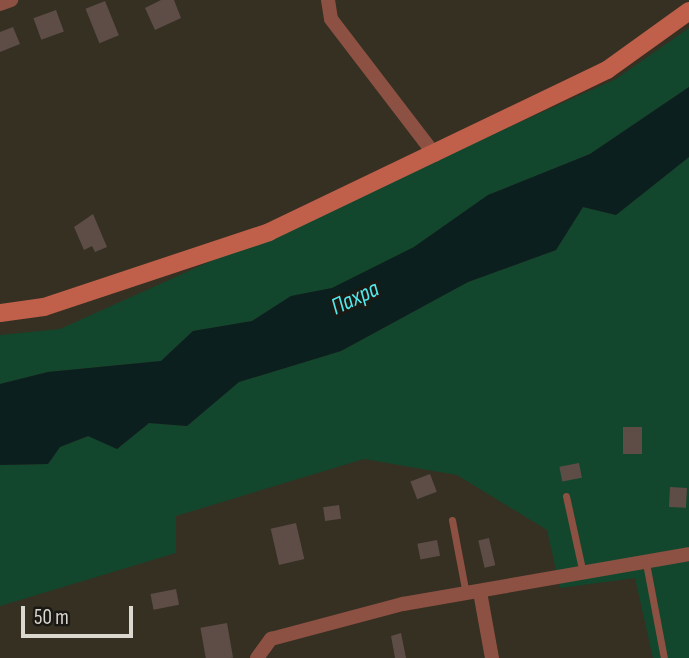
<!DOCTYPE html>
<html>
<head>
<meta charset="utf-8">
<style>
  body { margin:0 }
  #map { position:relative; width:689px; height:658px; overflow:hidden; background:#363023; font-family:"Sofia Sans Condensed",sans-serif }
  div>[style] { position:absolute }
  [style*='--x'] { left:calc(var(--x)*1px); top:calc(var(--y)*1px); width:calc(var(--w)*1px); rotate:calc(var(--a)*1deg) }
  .green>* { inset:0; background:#12472d }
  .water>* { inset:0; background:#0b1f1f }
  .building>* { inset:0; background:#5d4d46; transform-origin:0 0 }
  .lane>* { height:7px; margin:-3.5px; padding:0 3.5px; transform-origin:3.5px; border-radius:3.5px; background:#8d5143 }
  .street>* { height:14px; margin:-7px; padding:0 7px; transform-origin:7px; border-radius:7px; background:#8d5143 }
  .secondary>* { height:18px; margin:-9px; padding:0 9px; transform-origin:9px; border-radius:9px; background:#c0604b }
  span { translate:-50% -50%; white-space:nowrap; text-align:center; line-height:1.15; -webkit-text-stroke:6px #1b1913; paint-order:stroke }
  .water-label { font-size:24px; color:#51e9eb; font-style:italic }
  .scale { position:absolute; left:21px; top:606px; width:112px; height:32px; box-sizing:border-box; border:4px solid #dbd8d0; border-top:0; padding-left:9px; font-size:21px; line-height:24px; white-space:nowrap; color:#dbd8d0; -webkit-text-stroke:5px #1b1913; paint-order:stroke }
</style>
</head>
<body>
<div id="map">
  <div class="green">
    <i style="clip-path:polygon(689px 28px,689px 87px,590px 154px,488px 195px,414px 247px,332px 288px,291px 296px,252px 321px,193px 331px,161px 361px,48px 372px,0 384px,0 335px,60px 329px,616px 79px)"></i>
    <i style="clip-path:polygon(689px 157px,689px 658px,653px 658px,635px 578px,560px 588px,547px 530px,457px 475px,364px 459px,176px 516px,176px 553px,0 606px,0 465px,48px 464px,60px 447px,89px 436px,117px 449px,149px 423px,187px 426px,239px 382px,341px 351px,468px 282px,556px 250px,583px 207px,616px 215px)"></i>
  </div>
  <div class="water">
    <i style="clip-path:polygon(689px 87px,689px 157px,616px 215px,583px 207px,556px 250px,468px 282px,341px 351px,239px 382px,187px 426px,149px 423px,117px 449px,88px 436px,60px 447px,48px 464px,0 465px,0 384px,48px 372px,161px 361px,193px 331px,252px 321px,291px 296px,332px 288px,414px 247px,488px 195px,590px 154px)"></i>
  </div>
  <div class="building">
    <i style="clip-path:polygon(161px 0,174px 0,181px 18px,155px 30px,145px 8px)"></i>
    <i style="left:105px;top:1px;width:37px;height:21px;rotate:68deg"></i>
    <i style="left:56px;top:10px;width:23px;height:24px;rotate:70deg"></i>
    <i style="clip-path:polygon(13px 27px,20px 44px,0 52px,0 32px)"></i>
    <i style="clip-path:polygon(93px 214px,107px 247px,95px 252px,92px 246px,84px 250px,74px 227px)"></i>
    <i style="left:623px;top:427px;width:19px;height:27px"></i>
    <i style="left:579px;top:463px;width:15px;height:20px;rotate:79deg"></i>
    <i style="left:430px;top:474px;width:19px;height:21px;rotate:69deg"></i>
    <i style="left:670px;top:487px;width:17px;height:20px;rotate:3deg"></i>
    <i style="left:339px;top:505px;width:14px;height:16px;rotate:82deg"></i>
    <i style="left:296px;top:523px;width:37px;height:26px;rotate:77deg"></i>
    <i style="left:489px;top:538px;width:28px;height:11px;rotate:77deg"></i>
    <i style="left:437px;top:540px;width:16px;height:20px;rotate:79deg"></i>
    <i style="left:176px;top:589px;width:16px;height:26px;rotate:79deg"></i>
    <i style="left:227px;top:623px;width:35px;height:27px;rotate:80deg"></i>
    <i style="clip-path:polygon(401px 633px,406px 658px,395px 658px,391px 636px)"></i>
  </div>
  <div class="lane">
    <i style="--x:566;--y:496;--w:79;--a:77.6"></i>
    <i style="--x:452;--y:520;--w:75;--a:79.3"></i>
    <i style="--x:646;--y:563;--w:97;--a:79.3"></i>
  </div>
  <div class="street">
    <i style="--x:328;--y:0;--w:19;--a:81"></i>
    <i style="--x:331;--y:19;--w:171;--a:52.6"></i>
    <i style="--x:0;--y:4;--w:12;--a:-20"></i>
    <i style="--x:480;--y:592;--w:67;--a:79.7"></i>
    <i style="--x:257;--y:658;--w:24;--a:-54"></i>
    <i style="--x:271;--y:639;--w:137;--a:-14.9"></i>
    <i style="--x:403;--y:604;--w:290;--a:-9.9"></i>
  </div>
  <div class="secondary">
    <i style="--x:0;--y:313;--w:44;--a:-7.8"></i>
    <i style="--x:44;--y:307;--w:237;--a:-18.4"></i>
    <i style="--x:269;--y:232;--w:375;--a:-25.6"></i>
    <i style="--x:607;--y:70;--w:101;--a:-35.7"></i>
  </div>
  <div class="water-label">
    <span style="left:355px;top:298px;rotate:-25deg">Пахра</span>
  </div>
  <div class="scale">50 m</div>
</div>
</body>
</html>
